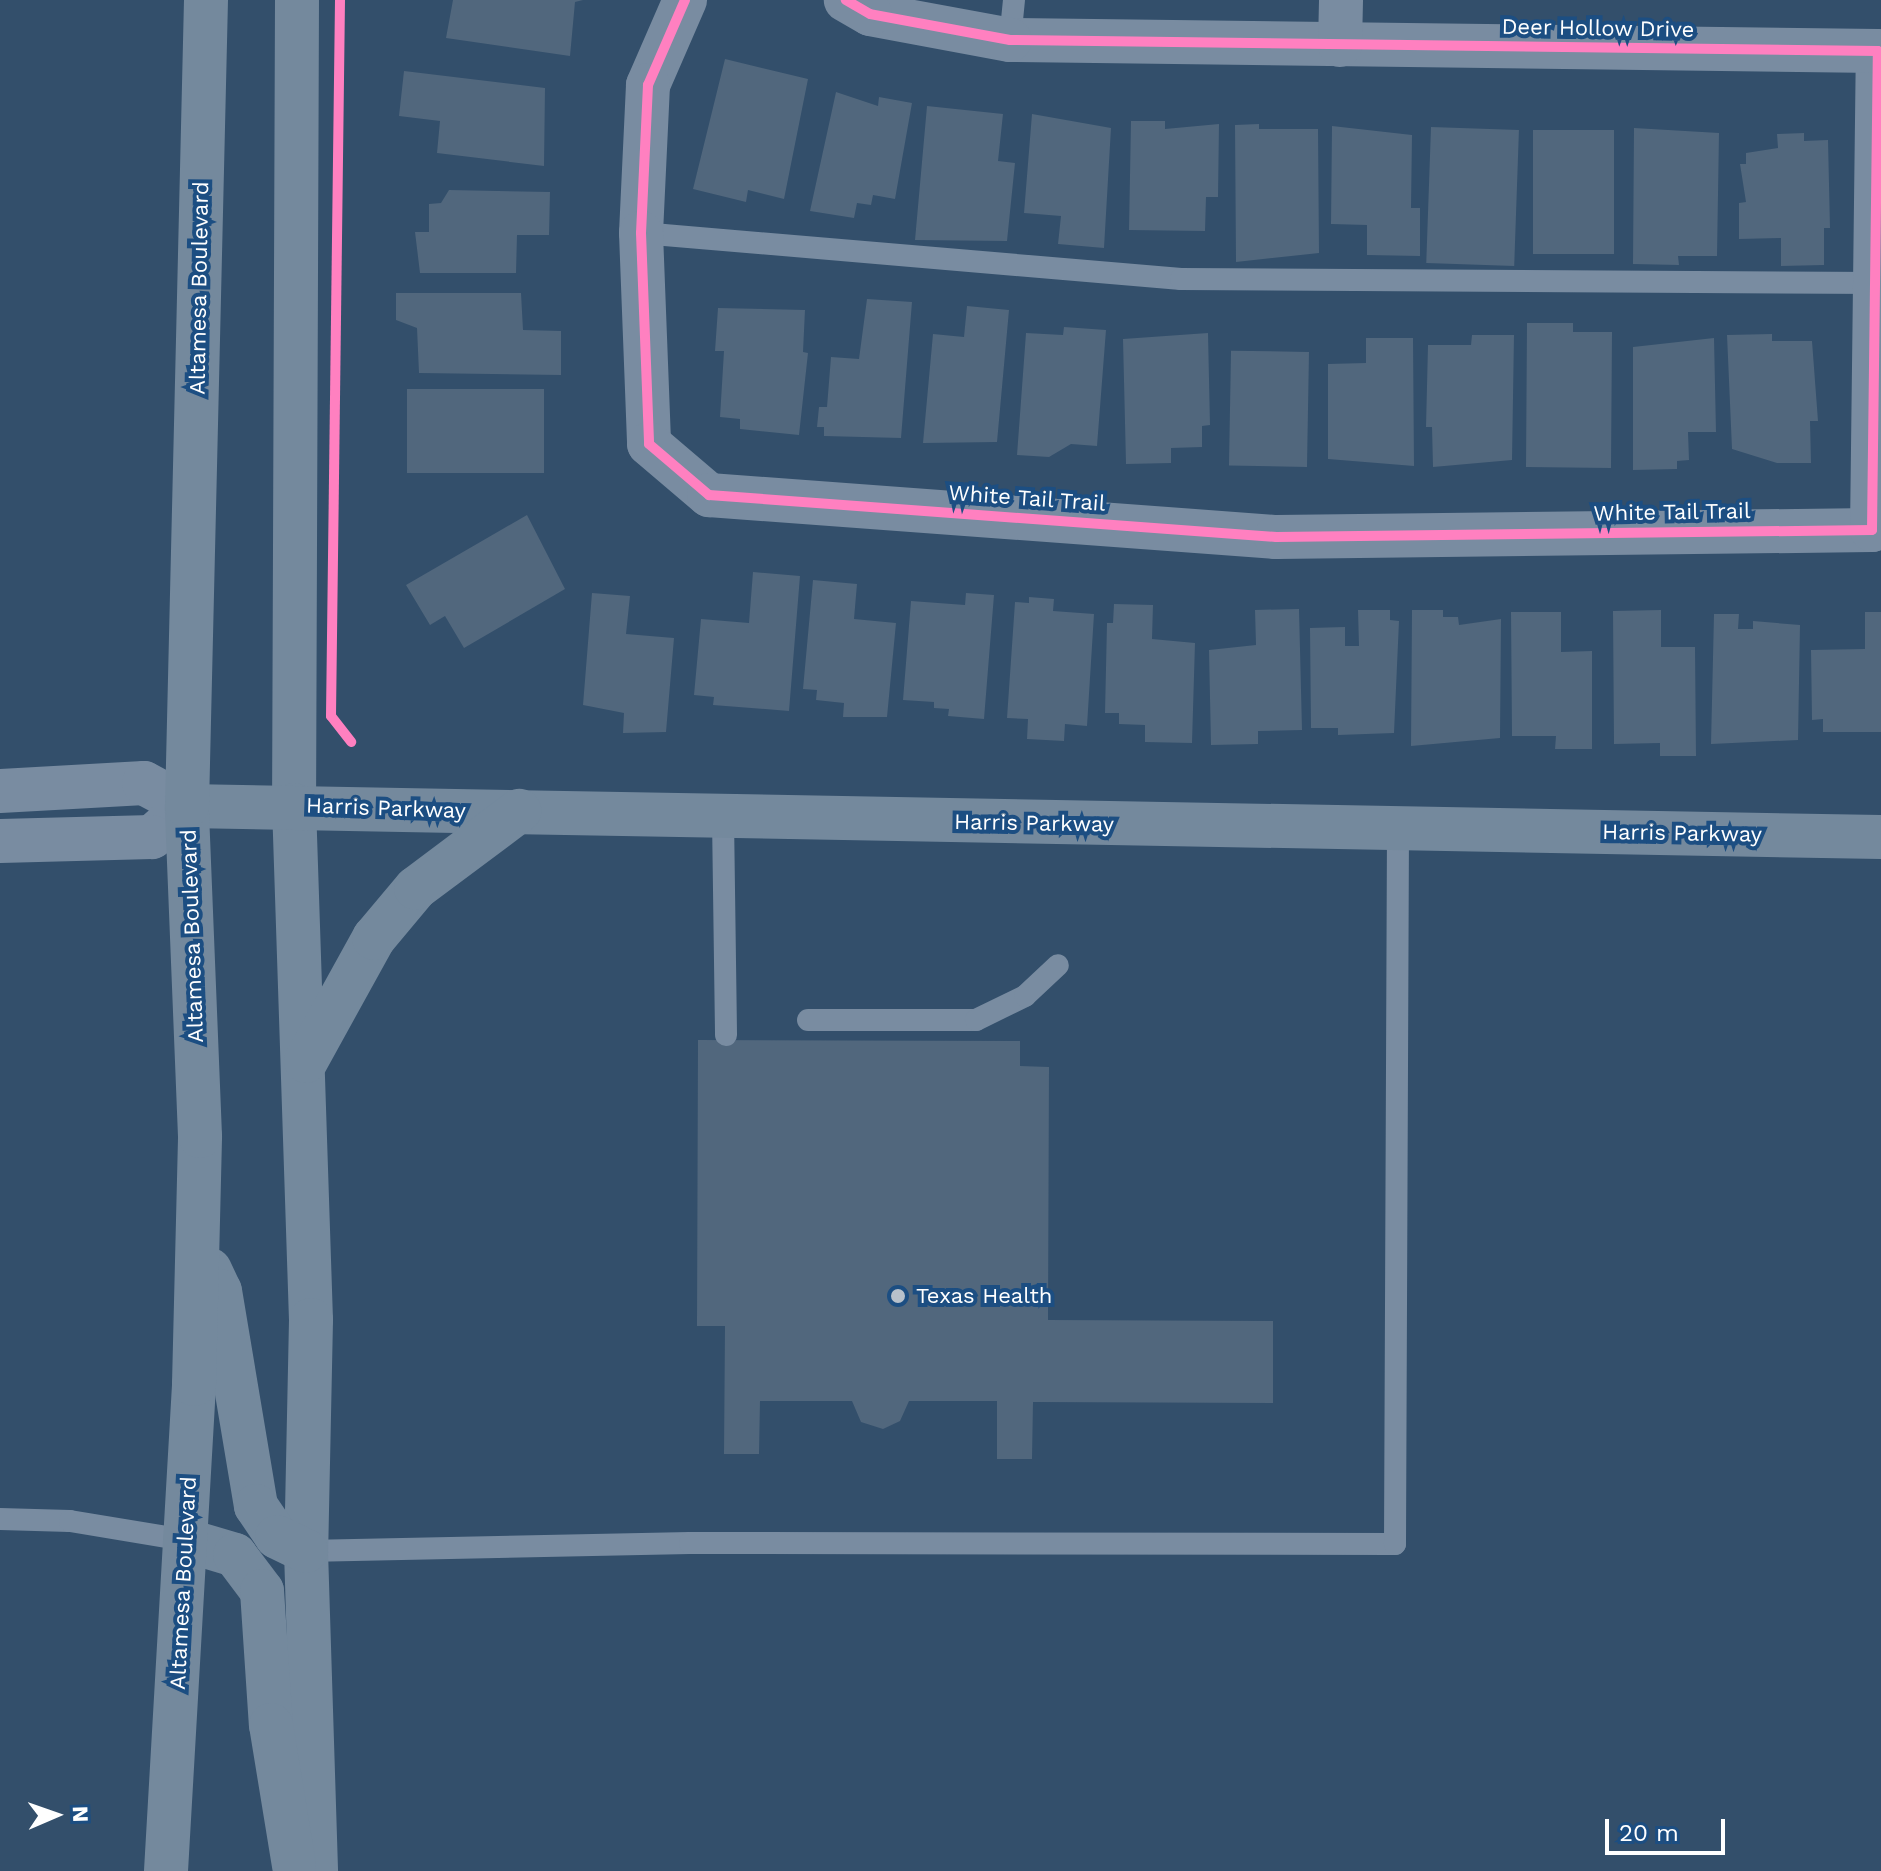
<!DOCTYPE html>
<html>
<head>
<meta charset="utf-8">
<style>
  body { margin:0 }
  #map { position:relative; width:1881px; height:1871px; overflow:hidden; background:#334f6b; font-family:"Work Sans",sans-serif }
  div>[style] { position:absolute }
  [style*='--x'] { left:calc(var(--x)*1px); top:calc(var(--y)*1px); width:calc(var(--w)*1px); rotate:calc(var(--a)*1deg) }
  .building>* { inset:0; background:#51677d; transform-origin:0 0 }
  .lane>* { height:22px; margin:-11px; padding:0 11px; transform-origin:11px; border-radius:11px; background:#798ca1 }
  .street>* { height:44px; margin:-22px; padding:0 22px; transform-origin:22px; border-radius:22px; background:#798ca1 }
  .secondary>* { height:44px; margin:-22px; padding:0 22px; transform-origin:22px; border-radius:22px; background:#74899d }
  .cycleway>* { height:10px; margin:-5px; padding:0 5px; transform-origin:5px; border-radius:5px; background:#ff80c0 }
  .dots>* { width:22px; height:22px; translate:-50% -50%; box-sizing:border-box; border:4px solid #1c4e82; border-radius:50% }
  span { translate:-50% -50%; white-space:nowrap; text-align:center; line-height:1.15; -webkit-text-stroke:8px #1c4e82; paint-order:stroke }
  .street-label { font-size:22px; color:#fff }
  .poi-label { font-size:22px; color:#fff }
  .left { translate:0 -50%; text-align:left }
  .north { position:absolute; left:16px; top:1775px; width:80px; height:80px; -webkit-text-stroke:6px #1c4e82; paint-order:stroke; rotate:88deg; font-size:22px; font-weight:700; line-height:32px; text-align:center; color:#fff }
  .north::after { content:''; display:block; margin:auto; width:28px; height:36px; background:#fff; clip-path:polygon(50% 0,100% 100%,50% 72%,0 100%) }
  .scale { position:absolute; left:1605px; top:1819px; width:120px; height:36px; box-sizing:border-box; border:4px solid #fff; border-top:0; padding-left:10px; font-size:24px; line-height:28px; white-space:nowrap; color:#fff; -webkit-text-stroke:6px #1c4e82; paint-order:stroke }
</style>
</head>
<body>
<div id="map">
  <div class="building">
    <i style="clip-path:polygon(453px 0,583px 0,575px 2px,570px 56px,446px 38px)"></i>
    <i style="clip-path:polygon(725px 59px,808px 79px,784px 199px,748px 190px,746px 202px,693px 189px)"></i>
    <i style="clip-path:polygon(404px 71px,545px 88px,544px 166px,437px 153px,440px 121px,399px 116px)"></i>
    <i style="clip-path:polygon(836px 92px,878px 106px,879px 97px,912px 103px,895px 199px,873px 195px,871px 205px,857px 203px,854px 218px,810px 211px)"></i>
    <i style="clip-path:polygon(927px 106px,1003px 114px,998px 161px,1015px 163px,1007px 241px,915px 240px)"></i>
    <i style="clip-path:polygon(1032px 114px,1111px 128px,1104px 248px,1058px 244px,1061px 216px,1024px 213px)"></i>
    <i style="clip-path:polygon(1131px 121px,1165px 121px,1165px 129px,1219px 124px,1218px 197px,1206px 197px,1205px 231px,1129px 230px)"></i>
    <i style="clip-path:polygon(1259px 124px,1259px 129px,1318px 129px,1319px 253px,1236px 262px,1235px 125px)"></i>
    <i style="clip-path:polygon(1332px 126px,1412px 135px,1411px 208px,1420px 208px,1420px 256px,1367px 255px,1367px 225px,1331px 224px)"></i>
    <i style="left:1431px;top:127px;width:88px;height:136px;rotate:2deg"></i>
    <i style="clip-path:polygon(1634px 128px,1719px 133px,1717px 256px,1678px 256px,1679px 265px,1633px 264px)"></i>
    <i style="left:1533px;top:130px;width:81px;height:124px"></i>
    <i style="clip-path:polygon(1804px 133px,1804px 141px,1828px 140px,1830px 228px,1824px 228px,1824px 265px,1781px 266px,1781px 238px,1739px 239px,1739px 203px,1746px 202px,1740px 164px,1746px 164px,1746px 153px,1778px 148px,1777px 134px)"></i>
    <i style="clip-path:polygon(449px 190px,550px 192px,549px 235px,517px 235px,516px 273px,420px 273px,415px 232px,429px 232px,429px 204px,441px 203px)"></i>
    <i style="clip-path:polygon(396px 293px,521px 293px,523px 330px,561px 331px,561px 375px,419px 373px,417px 328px,396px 320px)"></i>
    <i style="clip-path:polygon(867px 299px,912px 302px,901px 438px,824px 436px,824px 427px,817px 427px,819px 407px,827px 407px,831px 357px,859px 359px)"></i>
    <i style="clip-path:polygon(967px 306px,1009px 310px,997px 442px,923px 443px,933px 334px,964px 337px)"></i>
    <i style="clip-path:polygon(718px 308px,805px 310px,803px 352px,808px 353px,799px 435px,740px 429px,740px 419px,720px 417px,724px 351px,715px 351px)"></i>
    <i style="clip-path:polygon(1527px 323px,1573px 323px,1573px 332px,1612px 332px,1611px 468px,1526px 467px)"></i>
    <i style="clip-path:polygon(1064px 327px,1106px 330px,1097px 446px,1071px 444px,1049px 457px,1017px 455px,1026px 333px,1063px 335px)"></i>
    <i style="clip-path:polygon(1208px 333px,1210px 425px,1202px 426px,1202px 447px,1171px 448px,1171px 463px,1126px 464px,1123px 339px)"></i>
    <i style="clip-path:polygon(1772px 334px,1772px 341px,1812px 341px,1818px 421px,1810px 421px,1811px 463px,1777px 463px,1732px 449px,1727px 335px)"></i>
    <i style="clip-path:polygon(1472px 335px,1514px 335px,1512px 460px,1433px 467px,1432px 427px,1426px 427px,1428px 345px,1471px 345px)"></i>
    <i style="clip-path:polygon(1366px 338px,1413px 338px,1414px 466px,1328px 459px,1328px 364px,1366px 363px)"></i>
    <i style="clip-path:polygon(1714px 338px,1716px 432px,1688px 432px,1689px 460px,1677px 461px,1677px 469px,1633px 470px,1633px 347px)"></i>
    <i style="left:1309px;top:352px;width:115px;height:78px;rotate:91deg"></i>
    <i style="left:407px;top:389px;width:137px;height:84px"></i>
    <i style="clip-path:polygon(527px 515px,565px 589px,464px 648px,445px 616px,430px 625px,406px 585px)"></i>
    <i style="clip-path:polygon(753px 572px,800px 576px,789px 711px,713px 705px,714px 697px,694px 695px,701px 619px,749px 623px)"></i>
    <i style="clip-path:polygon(813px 580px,857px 584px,854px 619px,896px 623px,887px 717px,843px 717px,844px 703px,816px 700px,817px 690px,803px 689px)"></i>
    <i style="clip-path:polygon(592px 593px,630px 596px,626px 634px,674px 638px,666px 732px,623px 733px,624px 713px,583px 705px)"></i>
    <i style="clip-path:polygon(966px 593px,994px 595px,984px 719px,948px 716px,949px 709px,934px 708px,934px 702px,903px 700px,911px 601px,965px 605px)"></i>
    <i style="clip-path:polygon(1029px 597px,1054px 599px,1053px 611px,1094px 614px,1087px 726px,1065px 724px,1064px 741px,1027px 739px,1028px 719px,1007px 718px,1015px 602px,1029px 603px)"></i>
    <i style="clip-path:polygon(1114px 604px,1153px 605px,1152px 639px,1195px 643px,1192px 743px,1145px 742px,1145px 725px,1119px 724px,1119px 713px,1105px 713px,1107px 623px,1113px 623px)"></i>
    <i style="clip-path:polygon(1299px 609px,1302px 730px,1258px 731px,1258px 744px,1211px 745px,1209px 650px,1256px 645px,1255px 610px)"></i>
    <i style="clip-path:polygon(1358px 610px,1390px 610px,1390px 620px,1399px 621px,1394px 733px,1338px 735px,1338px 728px,1311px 728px,1310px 628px,1345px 627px,1345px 646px,1359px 646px)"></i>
    <i style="clip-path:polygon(1412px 610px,1443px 610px,1443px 617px,1458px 617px,1459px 625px,1501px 619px,1500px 738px,1411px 746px)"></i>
    <i style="clip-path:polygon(1661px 610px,1661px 647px,1695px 647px,1696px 756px,1660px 756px,1660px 743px,1614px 744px,1613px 611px)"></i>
    <i style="clip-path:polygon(1511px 612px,1561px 612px,1561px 652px,1592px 651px,1592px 749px,1555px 749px,1556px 736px,1512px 736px)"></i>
    <i style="clip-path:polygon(1865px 612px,1881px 612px,1881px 732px,1823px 732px,1823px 719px,1812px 720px,1811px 650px,1865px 649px)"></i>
    <i style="clip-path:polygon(1714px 614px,1739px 614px,1738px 629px,1753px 629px,1753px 621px,1800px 625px,1798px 740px,1711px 744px)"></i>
    <i style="clip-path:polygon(698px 1040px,1020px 1041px,1020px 1066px,1049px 1067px,1048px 1320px,1273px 1321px,1273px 1403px,1033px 1402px,1032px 1459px,997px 1459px,997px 1401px,909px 1401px,900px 1421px,883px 1429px,861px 1422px,852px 1401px,760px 1401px,759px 1454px,724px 1454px,725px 1326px,697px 1326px)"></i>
  </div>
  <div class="lane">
    <i style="--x:1010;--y:40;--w:40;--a:-84.3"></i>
    <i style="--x:641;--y:233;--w:542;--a:4.87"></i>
    <i style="--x:1181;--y:279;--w:699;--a:0.33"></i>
    <i style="--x:723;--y:818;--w:217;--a:89.2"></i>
    <i style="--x:808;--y:1020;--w:168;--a:0"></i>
    <i style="--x:976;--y:1020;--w:55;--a:-26.1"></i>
    <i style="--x:1025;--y:996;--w:45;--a:-43.2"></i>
    <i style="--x:0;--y:1519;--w:70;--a:1.6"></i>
    <i style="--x:70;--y:1521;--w:117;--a:9.4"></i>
    <i style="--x:306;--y:1551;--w:384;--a:-1.2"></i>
    <i style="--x:690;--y:1543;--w:705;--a:0.08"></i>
    <i style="--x:1395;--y:1544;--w:716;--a:-89.76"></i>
  </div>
  <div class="street">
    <i style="--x:685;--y:0;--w:93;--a:113.5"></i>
    <i style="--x:648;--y:85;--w:148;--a:92.7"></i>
    <i style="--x:641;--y:233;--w:211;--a:87.8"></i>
    <i style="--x:649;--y:444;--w:79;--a:40.4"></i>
    <i style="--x:709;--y:495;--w:569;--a:4.24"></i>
    <i style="--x:1276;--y:537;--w:596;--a:-0.67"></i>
    <i style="--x:1872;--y:530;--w:479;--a:-89.3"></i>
    <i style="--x:1878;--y:51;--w:868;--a:-179.27"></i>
    <i style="--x:1010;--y:40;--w:142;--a:-169.5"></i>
    <i style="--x:870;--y:14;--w:28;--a:-150"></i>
    <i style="--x:1340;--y:45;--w:45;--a:-88.7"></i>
    <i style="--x:0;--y:791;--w:144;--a:-3.2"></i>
    <i style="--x:144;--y:783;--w:49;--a:28.1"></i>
    <i style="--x:187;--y:806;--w:47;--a:138.5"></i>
    <i style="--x:152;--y:837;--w:152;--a:178.5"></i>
  </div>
  <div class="secondary">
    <i style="--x:297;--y:0;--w:805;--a:90.21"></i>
    <i style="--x:294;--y:805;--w:515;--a:88.11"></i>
    <i style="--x:311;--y:1320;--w:231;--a:91.2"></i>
    <i style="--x:306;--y:1551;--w:320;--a:88.2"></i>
    <i style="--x:187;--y:806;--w:1694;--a:1.05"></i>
    <i style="--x:306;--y:1061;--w:141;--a:-61.1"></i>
    <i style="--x:374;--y:938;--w:65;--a:-50"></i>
    <i style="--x:416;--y:888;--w:129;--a:-36.8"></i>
    <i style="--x:210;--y:1270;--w:23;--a:65"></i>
    <i style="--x:220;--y:1291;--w:218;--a:80.5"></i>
    <i style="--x:256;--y:1506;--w:37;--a:56"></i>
    <i style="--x:277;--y:1537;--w:32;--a:26"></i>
    <i style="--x:185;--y:1540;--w:52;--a:16.7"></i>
    <i style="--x:235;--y:1555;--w:45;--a:53.1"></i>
    <i style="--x:262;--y:1591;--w:134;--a:86.2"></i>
    <i style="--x:271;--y:1725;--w:142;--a:80.7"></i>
    <i style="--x:166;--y:1871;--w:488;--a:-86.7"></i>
    <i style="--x:194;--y:1384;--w:248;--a:-88.6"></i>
    <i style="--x:200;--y:1136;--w:330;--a:-92.3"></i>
    <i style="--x:187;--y:806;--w:806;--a:-88.65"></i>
  </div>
  <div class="cycleway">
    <i style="--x:340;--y:0;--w:716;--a:90.72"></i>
    <i style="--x:331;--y:716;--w:33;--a:52"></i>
    <i style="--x:685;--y:0;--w:93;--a:113.5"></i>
    <i style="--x:648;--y:85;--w:148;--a:92.7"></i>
    <i style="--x:641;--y:233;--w:211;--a:87.8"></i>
    <i style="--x:649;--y:444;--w:79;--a:40.4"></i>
    <i style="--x:709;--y:495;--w:569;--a:4.24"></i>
    <i style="--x:1276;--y:537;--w:596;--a:-0.67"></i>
    <i style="--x:1872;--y:530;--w:479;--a:-89.3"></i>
    <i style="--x:1878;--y:51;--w:868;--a:-179.27"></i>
    <i style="--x:1010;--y:40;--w:142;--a:-169.5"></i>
    <i style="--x:870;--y:14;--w:28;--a:-150"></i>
  </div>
  <div class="dots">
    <i style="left:898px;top:1296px;background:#b8c1cb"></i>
  </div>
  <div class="street-label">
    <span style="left:1598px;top:28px;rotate:1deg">Deer Hollow Drive</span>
    <span style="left:199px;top:288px;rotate:-89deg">Altamesa Boulevard</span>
    <span style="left:1027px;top:498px;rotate:4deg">White Tail Trail</span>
    <span style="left:1672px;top:512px;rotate:-1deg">White Tail Trail</span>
    <span style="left:386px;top:808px;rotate:2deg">Harris Parkway</span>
    <span style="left:1034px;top:823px;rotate:1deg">Harris Parkway</span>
    <span style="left:1682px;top:833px;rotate:1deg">Harris Parkway</span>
    <span style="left:192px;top:936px;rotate:-92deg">Altamesa Boulevard</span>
    <span style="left:183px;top:1583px;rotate:-87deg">Altamesa Boulevard</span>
  </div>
  <div class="poi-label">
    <span class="left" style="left:916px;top:1296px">Texas Health</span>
  </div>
  <div class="north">N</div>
  <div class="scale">20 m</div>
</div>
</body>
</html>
